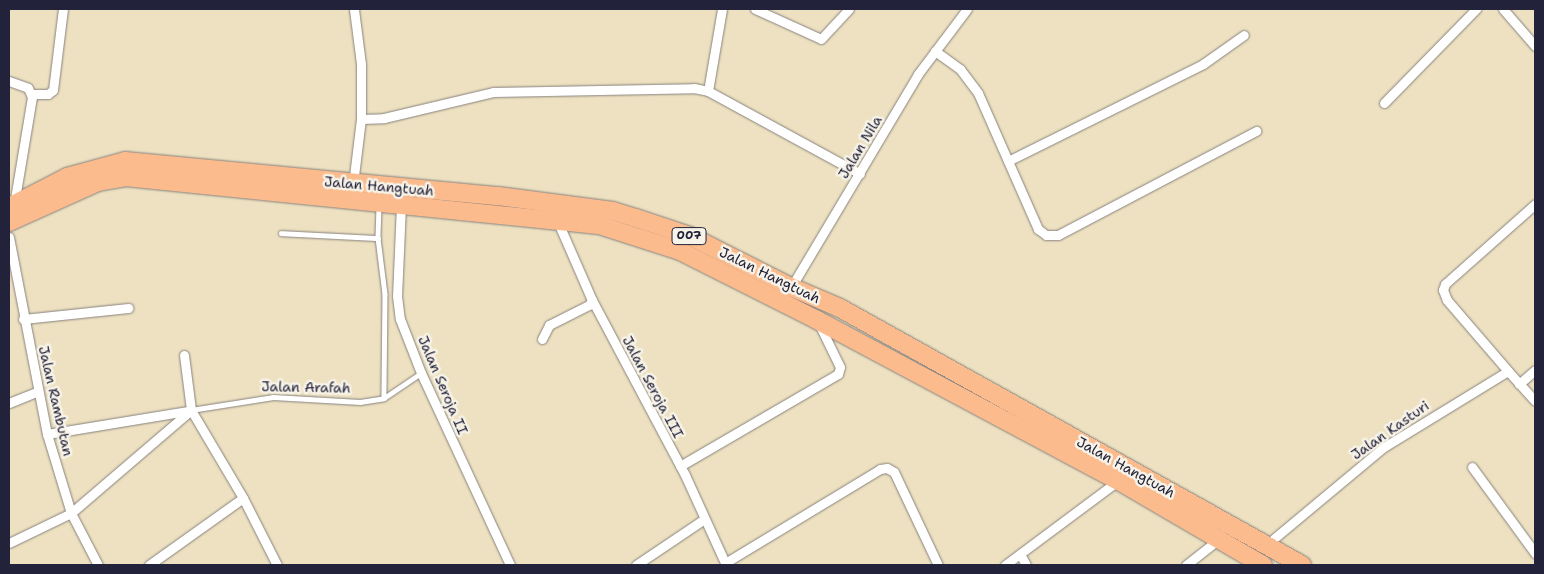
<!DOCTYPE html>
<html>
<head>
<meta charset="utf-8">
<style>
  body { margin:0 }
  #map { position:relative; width:1544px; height:574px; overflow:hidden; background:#ede1c1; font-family:"Shantell Sans",sans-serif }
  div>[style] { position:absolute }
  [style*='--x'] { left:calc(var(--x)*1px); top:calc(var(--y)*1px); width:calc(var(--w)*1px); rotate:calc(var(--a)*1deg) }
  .roads { filter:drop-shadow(0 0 1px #88827e) drop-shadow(0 0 1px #88827e) }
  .lane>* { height:4.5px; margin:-2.25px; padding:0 2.25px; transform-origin:2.25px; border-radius:2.25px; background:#fff }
  .street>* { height:9px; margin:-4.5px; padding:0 4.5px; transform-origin:4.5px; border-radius:4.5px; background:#fff }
  .highway>* { height:18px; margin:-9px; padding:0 9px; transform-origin:9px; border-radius:9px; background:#fbbb8d }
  span { translate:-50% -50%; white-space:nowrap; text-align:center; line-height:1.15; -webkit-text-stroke:5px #f7f3e8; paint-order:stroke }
  .shield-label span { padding:1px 4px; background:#f7f3e8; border:1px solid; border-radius:4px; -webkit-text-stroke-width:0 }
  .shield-label { font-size:12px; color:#22223b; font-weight:700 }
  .street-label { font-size:14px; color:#22223b }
  .frame { position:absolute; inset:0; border:10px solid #22223b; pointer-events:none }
</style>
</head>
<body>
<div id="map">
  <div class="roads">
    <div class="lane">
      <i style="--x:379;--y:207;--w:31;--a:92"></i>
      <i style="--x:378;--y:238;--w:56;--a:82.9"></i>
      <i style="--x:385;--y:294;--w:104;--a:90.6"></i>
      <i style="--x:281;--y:233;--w:97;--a:3"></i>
      <i style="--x:191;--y:410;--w:83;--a:-9"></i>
      <i style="--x:273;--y:397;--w:87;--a:3.3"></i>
      <i style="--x:360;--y:402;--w:24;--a:-9"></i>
      <i style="--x:384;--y:398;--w:45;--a:-34"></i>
    </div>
    <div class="street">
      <i style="--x:755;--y:9;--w:72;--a:24.4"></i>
      <i style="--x:821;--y:39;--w:41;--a:-47"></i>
      <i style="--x:1503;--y:9;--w:49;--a:49.1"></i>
      <i style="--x:935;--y:51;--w:31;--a:36"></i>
      <i style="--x:960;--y:69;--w:30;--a:53"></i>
      <i style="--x:978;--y:93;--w:149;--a:66.2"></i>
      <i style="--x:1038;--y:229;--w:10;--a:37"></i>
      <i style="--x:1046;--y:235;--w:12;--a:0"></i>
      <i style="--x:1058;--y:235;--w:224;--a:-27.7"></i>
      <i style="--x:9;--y:81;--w:20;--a:20"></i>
      <i style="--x:28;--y:88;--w:10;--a:66"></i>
      <i style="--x:32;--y:97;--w:109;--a:99.5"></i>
      <i style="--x:708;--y:91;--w:83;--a:-80.3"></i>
      <i style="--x:32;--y:94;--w:16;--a:0"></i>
      <i style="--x:48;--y:94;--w:6;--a:-39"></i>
      <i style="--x:53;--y:90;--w:82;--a:-83"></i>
      <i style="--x:1384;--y:103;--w:132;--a:-45.6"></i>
      <i style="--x:361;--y:119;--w:23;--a:-2"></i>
      <i style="--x:384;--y:118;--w:112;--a:-13.4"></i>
      <i style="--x:493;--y:92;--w:201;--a:-1.1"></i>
      <i style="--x:694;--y:88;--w:14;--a:12"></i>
      <i style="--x:708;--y:91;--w:173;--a:28.6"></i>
      <i style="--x:1008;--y:161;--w:218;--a:-26.4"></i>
      <i style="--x:1203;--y:64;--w:50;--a:-35.3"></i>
      <i style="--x:353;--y:184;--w:65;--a:-83"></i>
      <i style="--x:361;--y:119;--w:55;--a:-90"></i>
      <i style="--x:361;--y:64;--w:55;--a:-97.3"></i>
      <i style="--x:401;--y:205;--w:91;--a:92.5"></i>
      <i style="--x:397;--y:296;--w:23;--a:83"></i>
      <i style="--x:400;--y:319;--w:58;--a:68.7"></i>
      <i style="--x:421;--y:373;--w:212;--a:65.1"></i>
      <i style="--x:557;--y:220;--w:87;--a:66.4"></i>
      <i style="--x:592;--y:300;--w:198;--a:62"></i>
      <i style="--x:685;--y:475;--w:99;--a:65.5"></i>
      <i style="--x:9;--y:237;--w:201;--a:79.1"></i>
      <i style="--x:47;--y:434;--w:83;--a:73.1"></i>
      <i style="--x:71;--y:513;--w:59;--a:62.6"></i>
      <i style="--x:790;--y:289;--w:250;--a:-59.2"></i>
      <i style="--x:918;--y:74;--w:81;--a:-53"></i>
      <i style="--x:23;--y:319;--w:106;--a:-6"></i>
      <i style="--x:542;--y:339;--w:16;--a:-63"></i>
      <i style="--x:549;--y:325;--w:45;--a:-26.6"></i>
      <i style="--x:589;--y:305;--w:6;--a:-59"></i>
      <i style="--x:184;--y:355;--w:55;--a:82.7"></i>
      <i style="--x:191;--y:410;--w:102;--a:59.4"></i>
      <i style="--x:243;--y:498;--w:75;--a:63.1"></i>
      <i style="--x:1508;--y:371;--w:94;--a:-130.7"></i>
      <i style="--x:1447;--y:300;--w:11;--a:-112"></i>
      <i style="--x:1443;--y:290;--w:6;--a:-72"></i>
      <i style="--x:1445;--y:284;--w:120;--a:-41.6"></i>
      <i style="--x:1519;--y:384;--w:21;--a:-41"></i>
      <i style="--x:9;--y:403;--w:31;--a:-22"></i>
      <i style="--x:47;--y:434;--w:143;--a:-9.3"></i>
      <i style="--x:680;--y:466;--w:183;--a:-30.2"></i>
      <i style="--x:838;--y:374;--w:7;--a:-74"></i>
      <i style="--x:840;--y:367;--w:48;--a:-116"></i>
      <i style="--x:1472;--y:467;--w:107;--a:53.8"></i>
      <i style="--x:9;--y:543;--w:69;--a:-25.8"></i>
      <i style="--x:71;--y:513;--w:158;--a:-40.6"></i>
      <i style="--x:1265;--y:546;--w:155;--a:-39.8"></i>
      <i style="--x:1384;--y:447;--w:145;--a:-31.5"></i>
      <i style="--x:1508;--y:371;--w:40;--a:48"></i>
      <i style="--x:1020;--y:554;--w:13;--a:61"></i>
      <i style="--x:725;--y:563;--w:181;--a:-31.2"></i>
      <i style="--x:880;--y:469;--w:7;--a:-8"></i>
      <i style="--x:887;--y:468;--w:8;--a:30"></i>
      <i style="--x:894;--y:472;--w:103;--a:64.7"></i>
      <i style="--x:149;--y:565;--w:115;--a:-35.5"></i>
      <i style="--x:636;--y:565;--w:81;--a:-33.9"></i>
      <i style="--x:1005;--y:565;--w:142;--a:-36.7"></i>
      <i style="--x:1186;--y:565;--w:42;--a:-38.2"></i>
    </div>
    <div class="highway">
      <i style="--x:9;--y:207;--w:65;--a:-27.3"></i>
      <i style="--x:67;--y:177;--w:60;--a:-15.4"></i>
      <i style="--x:125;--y:161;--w:375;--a:5.4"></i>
      <i style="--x:498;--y:196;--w:116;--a:7.4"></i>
      <i style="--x:613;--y:211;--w:24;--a:17"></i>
      <i style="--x:636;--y:218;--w:57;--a:18.4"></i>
      <i style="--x:690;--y:236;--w:113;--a:26.8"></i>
      <i style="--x:791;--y:287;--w:53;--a:23.2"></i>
      <i style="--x:840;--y:308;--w:529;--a:29.09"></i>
      <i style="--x:9;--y:222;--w:98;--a:-24.2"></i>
      <i style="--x:98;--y:182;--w:27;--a:-10"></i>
      <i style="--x:125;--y:177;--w:476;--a:5.8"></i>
      <i style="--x:599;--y:225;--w:85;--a:17.8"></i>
      <i style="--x:680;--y:251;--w:153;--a:26.7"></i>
      <i style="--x:817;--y:320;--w:342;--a:28.1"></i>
      <i style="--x:1119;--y:481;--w:167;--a:30.3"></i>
    </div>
  </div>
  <div class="shield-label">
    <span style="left:689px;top:236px">007</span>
  </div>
  <div class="street-label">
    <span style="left:860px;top:147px;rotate:-59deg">Jalan Nila</span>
    <span style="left:379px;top:186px;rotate:5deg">Jalan Hangtuah</span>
    <span style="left:770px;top:275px;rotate:26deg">Jalan Hangtuah</span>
    <span style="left:443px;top:385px;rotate:67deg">Jalan Seroja II</span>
    <span style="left:306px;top:387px;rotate:1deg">Jalan Arafah</span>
    <span style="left:653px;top:387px;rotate:62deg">Jalan Seroja III</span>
    <span style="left:56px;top:401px;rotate:77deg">Jalan Rambutan</span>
    <span style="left:1390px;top:430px;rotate:-35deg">Jalan Kasturi</span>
    <span style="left:1126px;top:467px;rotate:29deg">Jalan Hangtuah</span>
  </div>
  <div class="frame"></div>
</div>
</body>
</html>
